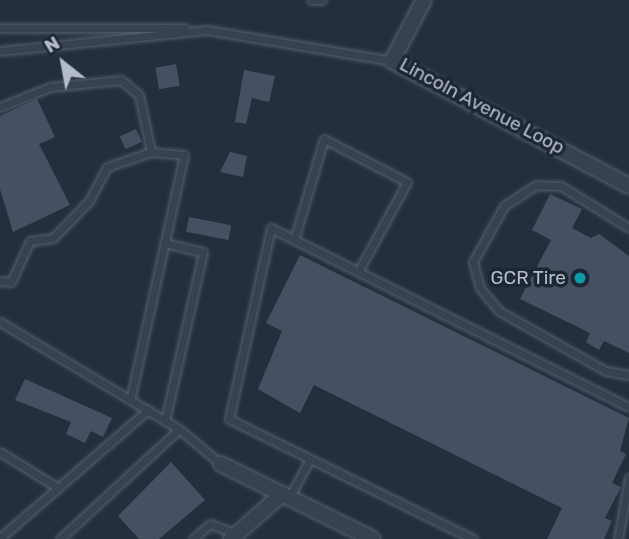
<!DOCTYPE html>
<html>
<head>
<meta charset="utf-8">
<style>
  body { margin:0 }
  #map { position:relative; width:629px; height:539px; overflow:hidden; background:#242f3e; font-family:Rubik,sans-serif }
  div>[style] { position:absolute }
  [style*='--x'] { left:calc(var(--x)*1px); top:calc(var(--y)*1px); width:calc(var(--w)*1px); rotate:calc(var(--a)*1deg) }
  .building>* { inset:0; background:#455162; transform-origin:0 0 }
  .roads { filter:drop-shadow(0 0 2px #565f6c) drop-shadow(0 0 2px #565f6c) }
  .service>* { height:7px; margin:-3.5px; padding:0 3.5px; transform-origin:3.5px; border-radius:3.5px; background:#38414e }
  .minor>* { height:14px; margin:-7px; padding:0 7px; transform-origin:7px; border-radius:7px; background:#38414e }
  .dots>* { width:19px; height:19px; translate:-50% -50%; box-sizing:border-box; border:4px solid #1d2633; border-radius:50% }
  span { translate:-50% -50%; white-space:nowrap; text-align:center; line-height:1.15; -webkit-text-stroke:7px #1d2633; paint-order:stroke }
  .street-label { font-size:19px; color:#b4bcc9 }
  .poi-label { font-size:19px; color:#b4bcc9 }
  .right { translate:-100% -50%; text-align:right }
  .north { position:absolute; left:28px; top:28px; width:70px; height:70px; -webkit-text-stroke:5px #1d2633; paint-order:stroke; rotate:329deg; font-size:19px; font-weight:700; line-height:28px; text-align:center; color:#b4bcc9 }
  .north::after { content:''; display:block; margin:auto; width:24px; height:32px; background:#b4bcc9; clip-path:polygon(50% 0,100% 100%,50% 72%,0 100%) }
</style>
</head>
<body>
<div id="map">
  <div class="building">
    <i style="left:176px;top:64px;width:22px;height:21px;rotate:80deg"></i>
    <i style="clip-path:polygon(244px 70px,275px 76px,269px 102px,252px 98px,246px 124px,235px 122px)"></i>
    <i style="clip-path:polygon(37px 99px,55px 137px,39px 144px,70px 205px,13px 232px,0 189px,0 116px)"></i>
    <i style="left:136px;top:129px;width:14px;height:18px;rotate:65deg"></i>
    <i style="clip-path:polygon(230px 152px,247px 156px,243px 177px,220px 172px)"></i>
    <i style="clip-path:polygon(550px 194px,582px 209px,572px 228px,591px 238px,599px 234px,629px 256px,629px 353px,604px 341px,599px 350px,586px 342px,590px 333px,520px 299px,551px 240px,532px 230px)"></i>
    <i style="left:189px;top:217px;width:43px;height:15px;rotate:11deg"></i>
    <i style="clip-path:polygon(300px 255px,629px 418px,620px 451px,626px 454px,612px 483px,621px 487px,605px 518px,612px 521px,604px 539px,547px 539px,562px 508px,314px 385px,300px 413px,258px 389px,282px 331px,266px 323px)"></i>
    <i style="clip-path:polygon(25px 379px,112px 418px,103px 437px,91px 431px,85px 443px,66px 434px,71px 422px,15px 400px)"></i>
    <i style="clip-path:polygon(171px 462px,205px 500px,159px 539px,139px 539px,118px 516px)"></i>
  </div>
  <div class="roads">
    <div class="service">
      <i style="--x:311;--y:0;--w:11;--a:0"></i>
      <i style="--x:0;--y:28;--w:185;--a:0"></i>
      <i style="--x:0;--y:51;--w:208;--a:-5.8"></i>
      <i style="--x:207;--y:30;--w:188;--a:9.5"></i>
      <i style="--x:0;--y:107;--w:54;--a:-21.8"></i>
      <i style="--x:50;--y:87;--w:71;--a:-5.6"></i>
      <i style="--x:121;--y:80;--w:23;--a:40"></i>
      <i style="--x:139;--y:95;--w:58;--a:78.1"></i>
      <i style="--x:629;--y:228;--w:80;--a:-148.3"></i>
      <i style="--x:561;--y:186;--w:25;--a:-178"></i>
      <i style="--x:536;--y:185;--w:38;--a:147"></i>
      <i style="--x:504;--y:206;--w:64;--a:119"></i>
      <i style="--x:473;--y:262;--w:27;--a:75"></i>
      <i style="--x:480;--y:288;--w:30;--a:50"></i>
      <i style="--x:499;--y:311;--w:123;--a:29.3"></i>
      <i style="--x:606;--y:371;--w:23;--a:10"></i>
      <i style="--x:294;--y:240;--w:105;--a:-73.5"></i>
      <i style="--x:324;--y:139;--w:93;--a:27.4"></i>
      <i style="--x:407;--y:182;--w:102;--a:118.6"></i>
      <i style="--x:0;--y:281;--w:11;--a:5"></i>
      <i style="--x:11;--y:282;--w:45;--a:-65.1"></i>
      <i style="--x:30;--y:241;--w:23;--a:-7"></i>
      <i style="--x:53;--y:238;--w:52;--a:-45.8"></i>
      <i style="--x:89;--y:201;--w:38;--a:-62"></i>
      <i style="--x:107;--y:167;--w:46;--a:-18.8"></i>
      <i style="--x:151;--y:152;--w:33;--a:5"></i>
      <i style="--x:184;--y:155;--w:251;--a:102.4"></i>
      <i style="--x:0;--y:322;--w:209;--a:30.9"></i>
      <i style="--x:179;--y:429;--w:55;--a:39.8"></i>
      <i style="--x:165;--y:421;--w:173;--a:-77.3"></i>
      <i style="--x:203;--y:252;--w:37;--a:-167"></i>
      <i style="--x:0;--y:452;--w:68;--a:31.8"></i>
      <i style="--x:289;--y:498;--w:44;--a:-61.7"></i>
      <i style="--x:0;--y:538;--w:196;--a:-40.9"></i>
      <i style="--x:60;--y:539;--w:162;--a:-42.7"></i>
      <i style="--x:193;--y:539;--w:23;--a:-41"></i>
      <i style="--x:210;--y:524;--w:29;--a:20"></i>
      <i style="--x:473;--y:539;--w:272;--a:-153.8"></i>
      <i style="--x:229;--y:419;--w:196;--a:-77.6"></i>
      <i style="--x:271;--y:228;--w:400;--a:26.6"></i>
      <i style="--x:618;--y:539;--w:62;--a:-79.8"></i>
    </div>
    <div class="minor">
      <i style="--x:424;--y:0;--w:69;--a:117.7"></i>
      <i style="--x:392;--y:61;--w:268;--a:27.8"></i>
      <i style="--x:221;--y:464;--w:169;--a:26.3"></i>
      <i style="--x:231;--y:539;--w:68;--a:-41.4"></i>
    </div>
  </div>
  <div class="dots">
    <i style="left:580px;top:278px;background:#0f9aa8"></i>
  </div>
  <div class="street-label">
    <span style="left:482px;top:106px;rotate:28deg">Lincoln Avenue Loop</span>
  </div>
  <div class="poi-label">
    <span class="right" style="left:566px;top:278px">GCR Tire</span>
  </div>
  <div class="north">N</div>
</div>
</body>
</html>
